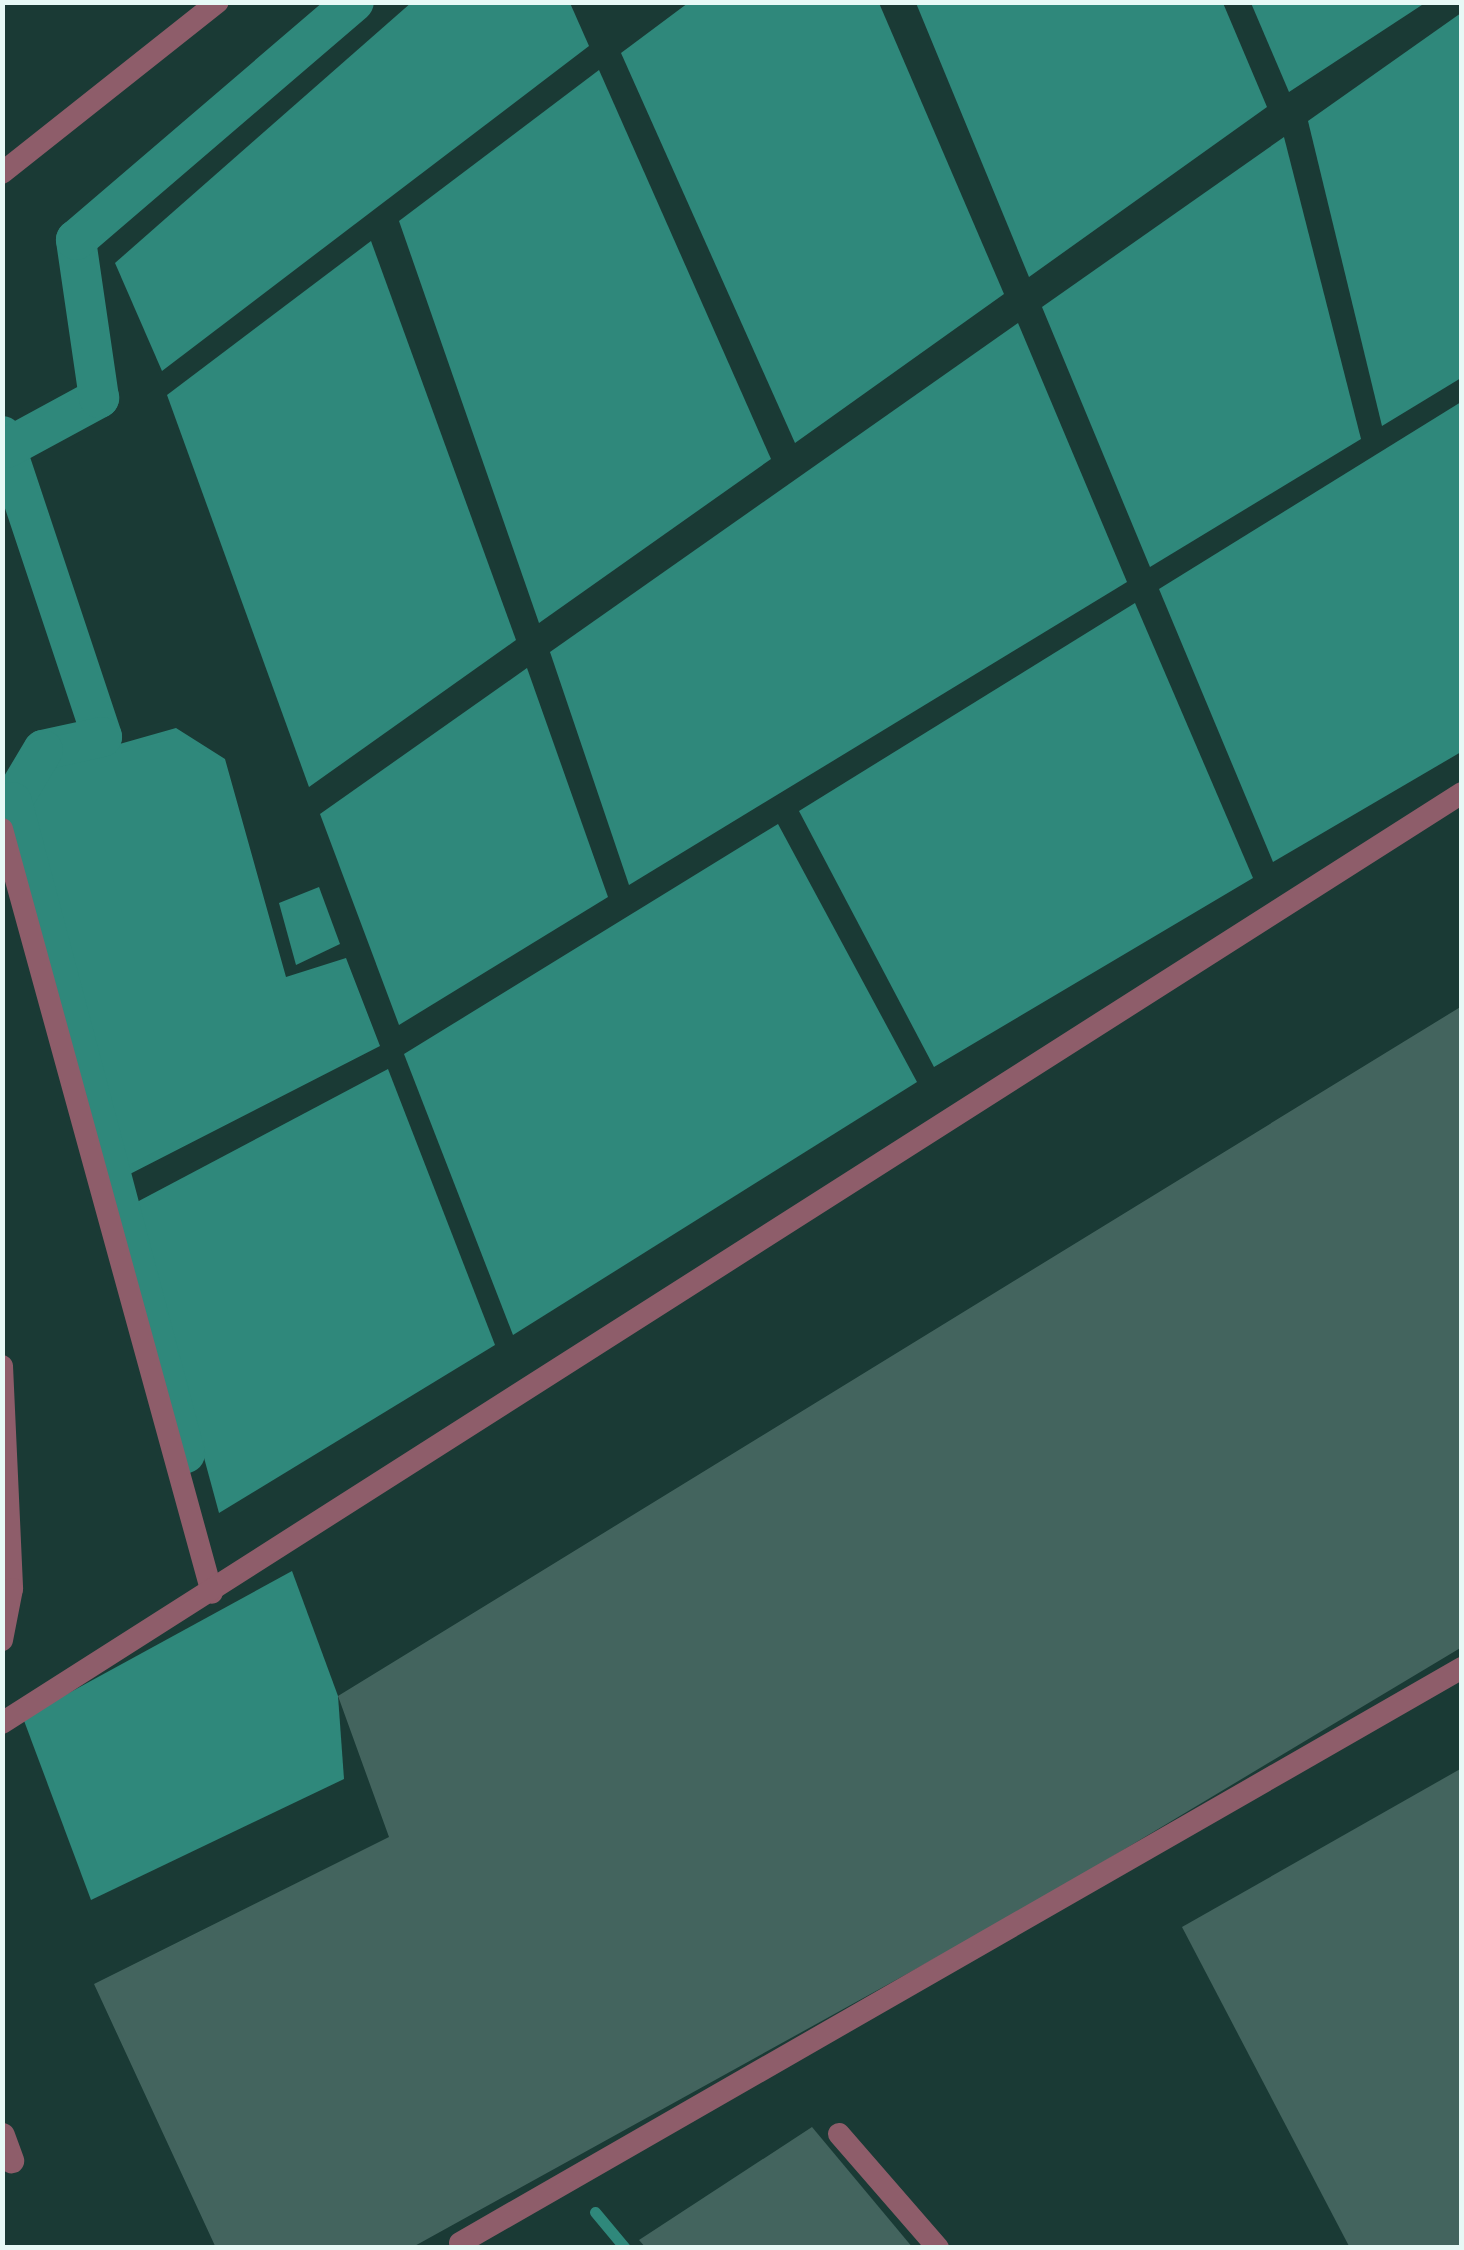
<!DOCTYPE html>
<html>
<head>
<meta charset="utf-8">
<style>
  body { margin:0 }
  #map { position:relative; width:1464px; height:2250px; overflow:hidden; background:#1a3a35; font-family:Cabin,sans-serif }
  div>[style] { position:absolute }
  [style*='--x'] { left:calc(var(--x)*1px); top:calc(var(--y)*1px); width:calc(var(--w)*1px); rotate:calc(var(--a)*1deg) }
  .water>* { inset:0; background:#2f887b }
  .stream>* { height:11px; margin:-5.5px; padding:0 5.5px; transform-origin:5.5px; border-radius:5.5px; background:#2f887b }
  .canal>* { height:40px; margin:-20px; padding:0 20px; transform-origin:20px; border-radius:20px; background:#2f887b }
  .building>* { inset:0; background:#43645e }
  .lane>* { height:22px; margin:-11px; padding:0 11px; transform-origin:11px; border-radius:11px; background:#8e5d6a }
  .street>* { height:25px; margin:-12.5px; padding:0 12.5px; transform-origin:12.5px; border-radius:12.5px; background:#8e5d6a }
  span { translate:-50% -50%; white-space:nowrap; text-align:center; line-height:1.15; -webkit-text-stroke:9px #101e1c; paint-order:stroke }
  .frame { position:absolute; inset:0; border:5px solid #e7f9f6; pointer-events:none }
</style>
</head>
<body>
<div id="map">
  <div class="water">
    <i style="clip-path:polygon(412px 2px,570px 3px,589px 46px,162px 371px,115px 263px)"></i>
    <i style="clip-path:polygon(688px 3px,879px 3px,1004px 294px,795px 443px,621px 53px)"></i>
    <i style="clip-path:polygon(916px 3px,1223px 3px,1267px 107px,1029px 277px)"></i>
    <i style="clip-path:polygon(1251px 3px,1425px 3px,1289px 92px)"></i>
    <i style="clip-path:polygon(1461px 13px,1461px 378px,1382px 426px,1308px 121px)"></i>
    <i style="clip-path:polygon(599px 70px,771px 459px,539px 623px,399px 221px)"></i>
    <i style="clip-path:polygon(1284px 137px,1361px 439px,1150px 567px,1042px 307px)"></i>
    <i style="clip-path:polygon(371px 241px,516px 640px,309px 787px,167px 395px)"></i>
    <i style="clip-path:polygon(1018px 323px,1127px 582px,629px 885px,550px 652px)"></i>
    <i style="clip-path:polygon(1461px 402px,1461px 752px,1273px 862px,1159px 589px)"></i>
    <i style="clip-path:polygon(1135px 603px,1253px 878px,934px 1067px,799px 811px)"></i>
    <i style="clip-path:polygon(527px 668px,608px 897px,399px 1025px,320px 814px)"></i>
    <i style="clip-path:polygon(176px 728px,225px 759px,286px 977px,346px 958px,380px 1046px,128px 1175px,29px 808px,49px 764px)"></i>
    <i style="clip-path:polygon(778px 824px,917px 1082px,513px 1335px,404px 1054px)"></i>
    <i style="clip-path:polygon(319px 887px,340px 944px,296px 965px,279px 903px)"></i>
    <i style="clip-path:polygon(388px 1069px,495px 1345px,219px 1513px,135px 1203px)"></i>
    <i style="clip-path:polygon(292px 1571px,338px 1696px,344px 1779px,91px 1900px,23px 1718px)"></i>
  </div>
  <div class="stream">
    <i style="--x:595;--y:2212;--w:47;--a:50.2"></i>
  </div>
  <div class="canal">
    <i style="--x:2;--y:436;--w:317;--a:71.6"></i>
    <i style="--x:102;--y:737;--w:60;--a:167.6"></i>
    <i style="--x:43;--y:750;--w:61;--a:120.8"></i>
    <i style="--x:12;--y:802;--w:674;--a:75.12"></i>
    <i style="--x:7;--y:448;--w:105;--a:-28.5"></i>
    <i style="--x:99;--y:398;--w:160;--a:-98.3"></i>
    <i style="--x:76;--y:240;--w:366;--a:-40.6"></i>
  </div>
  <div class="building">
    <i style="clip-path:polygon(1462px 1006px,1462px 1647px,1028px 1907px,411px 2248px,216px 2248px,94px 1984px,389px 1837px,338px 1696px)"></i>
    <i style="clip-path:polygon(1462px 1768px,1462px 2248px,1350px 2248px,1182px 1927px)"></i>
    <i style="clip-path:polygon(812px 2127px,913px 2248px,646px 2248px,639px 2240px)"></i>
  </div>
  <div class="lane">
    <i style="--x:2;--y:173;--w:275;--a:-38.4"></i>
    <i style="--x:2;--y:829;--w:792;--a:74.63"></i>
    <i style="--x:2;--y:1366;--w:223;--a:87.4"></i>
    <i style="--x:12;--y:1589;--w:52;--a:101.1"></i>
    <i style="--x:2;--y:1723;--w:1731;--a:-32.5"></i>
    <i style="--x:839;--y:2134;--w:151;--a:49"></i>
    <i style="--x:460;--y:2243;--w:1155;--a:-29.85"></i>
  </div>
  <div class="street">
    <i style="--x:2;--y:2135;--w:27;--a:70"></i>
  </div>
  <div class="frame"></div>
</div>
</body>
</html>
